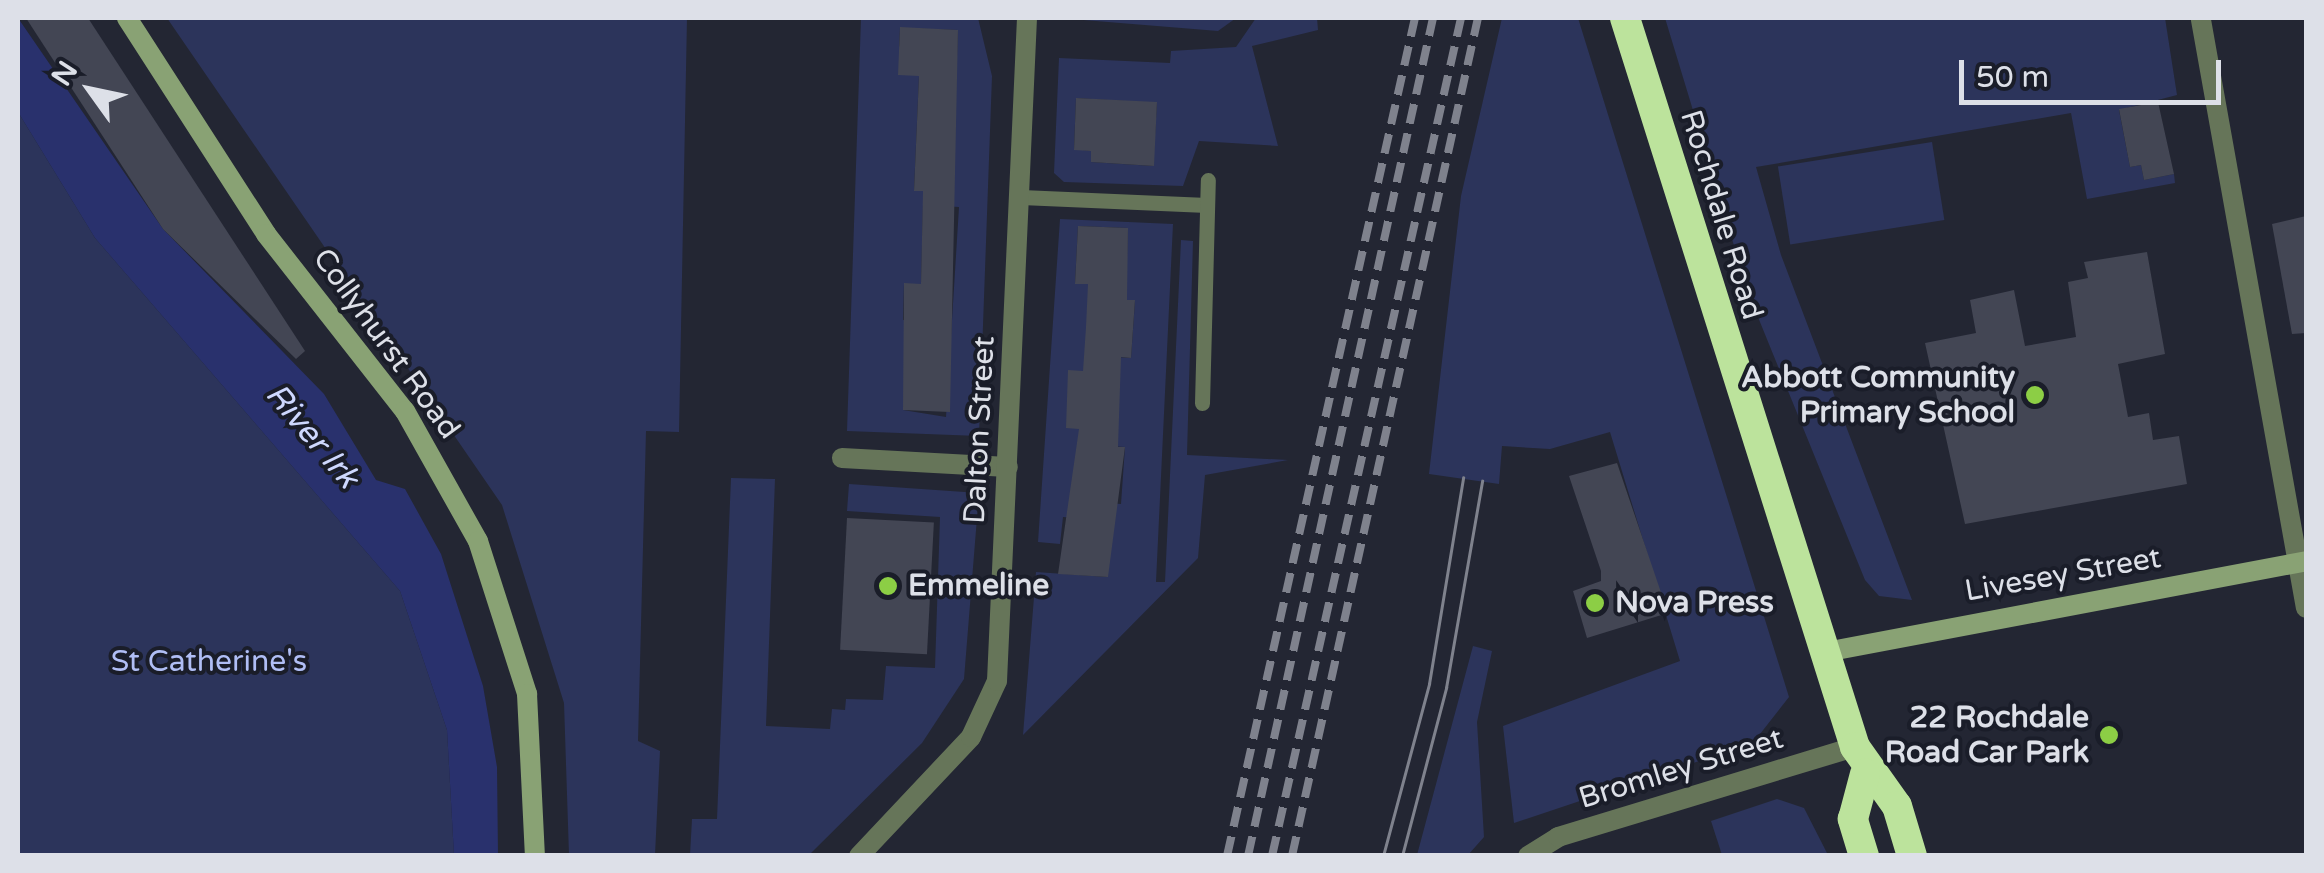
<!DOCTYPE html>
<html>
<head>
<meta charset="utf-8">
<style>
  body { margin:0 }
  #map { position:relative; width:2324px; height:873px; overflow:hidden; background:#232633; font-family:"Varela Round",sans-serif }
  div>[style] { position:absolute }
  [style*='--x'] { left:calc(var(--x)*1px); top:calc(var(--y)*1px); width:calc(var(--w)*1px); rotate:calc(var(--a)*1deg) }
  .green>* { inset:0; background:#2c345b; transform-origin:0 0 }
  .water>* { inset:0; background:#29316d }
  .building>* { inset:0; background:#434654; transform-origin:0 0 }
  .lane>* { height:15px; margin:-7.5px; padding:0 7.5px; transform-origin:7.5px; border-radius:7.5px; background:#667559 }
  .street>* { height:20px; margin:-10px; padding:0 10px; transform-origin:10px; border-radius:10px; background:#667559 }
  .secondary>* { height:20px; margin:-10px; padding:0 10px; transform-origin:10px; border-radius:10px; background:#89a274 }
  .highway>* { height:30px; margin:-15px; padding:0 15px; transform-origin:15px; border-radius:15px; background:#bce39c }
  .tram>* { height:2.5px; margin:-1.25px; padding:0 1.25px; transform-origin:1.25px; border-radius:1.25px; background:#7f828d }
  .rail>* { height:8px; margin-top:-4px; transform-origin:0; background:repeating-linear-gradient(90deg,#7f828d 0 20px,transparent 0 30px) }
  .dots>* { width:28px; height:28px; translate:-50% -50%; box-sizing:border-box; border:5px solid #1a1d29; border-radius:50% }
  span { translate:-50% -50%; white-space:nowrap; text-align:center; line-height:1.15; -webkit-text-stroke:8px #1a1d29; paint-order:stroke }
  .street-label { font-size:30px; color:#dde0e8 }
  .poi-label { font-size:30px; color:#dde0e8; font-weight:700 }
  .right { translate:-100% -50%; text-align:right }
  .left { translate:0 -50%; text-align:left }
  .park-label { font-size:30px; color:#b0bef5 }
  .water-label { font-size:32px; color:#ced8fe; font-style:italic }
  .frame { position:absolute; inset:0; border:20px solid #dde0e8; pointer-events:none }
  .north { position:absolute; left:40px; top:40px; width:100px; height:100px; -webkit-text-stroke:8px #1a1d29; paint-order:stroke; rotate:303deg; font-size:28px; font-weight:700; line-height:40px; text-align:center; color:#dde0e8 }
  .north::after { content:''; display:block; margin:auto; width:35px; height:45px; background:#dde0e8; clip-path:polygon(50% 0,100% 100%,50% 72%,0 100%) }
  .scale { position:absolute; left:1959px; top:60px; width:262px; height:45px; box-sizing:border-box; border:5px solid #dde0e8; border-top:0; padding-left:12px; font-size:30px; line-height:35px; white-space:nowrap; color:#dde0e8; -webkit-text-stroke:8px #1a1d29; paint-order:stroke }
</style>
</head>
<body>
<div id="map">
  <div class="green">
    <i style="clip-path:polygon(167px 18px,687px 18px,679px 432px,646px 431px,638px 741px,660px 751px,655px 855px,569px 855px,564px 703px,502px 505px)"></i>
    <i style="clip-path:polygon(evenodd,861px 18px,978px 18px,992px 76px,979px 436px,847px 431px,861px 18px,900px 28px,958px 30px,952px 191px,914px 190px,919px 76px,899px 46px,900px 28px,861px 18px,923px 205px,959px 207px,946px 417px,903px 410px,919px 321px,903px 320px,904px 284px,921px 284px,923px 205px)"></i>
    <i style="clip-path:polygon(1059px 18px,1236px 18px,1218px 31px)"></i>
    <i style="clip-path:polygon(evenodd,1256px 18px,1317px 18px,1318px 30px,1252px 46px,1278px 146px,1199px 141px,1183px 186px,1064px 182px,1054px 173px,1059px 58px,1170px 63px,1171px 51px,1236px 47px,1256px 18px,1076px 98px,1157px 103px,1153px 166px,1091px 162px,1091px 151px,1074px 149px,1076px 98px)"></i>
    <i style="clip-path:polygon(1502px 18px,1578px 18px,1789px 697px,1753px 743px,1514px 823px,1503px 726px,1680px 661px,1610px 432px,1550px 449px,1502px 446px,1499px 484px,1429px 474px,1461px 196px)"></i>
    <i style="clip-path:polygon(1665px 18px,2165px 18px,2177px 95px,2119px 110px,2130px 167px,2141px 165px,2144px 180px,2174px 174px,2175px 183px,2087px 199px,2071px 113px,1756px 167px,1781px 255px,1912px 600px,1879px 596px,1865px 580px,1749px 295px)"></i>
    <i style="clip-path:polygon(18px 112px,95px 238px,400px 591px,447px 730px,454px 855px,18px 855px)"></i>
    <i style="left:1932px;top:142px;width:79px;height:156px;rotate:81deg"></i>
    <i style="clip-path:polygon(evenodd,1060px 219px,1173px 224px,1156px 582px,1165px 582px,1181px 240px,1193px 241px,1187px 455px,1288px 460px,1205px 475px,1198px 558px,1023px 735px,1036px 572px,1107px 577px,1112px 521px,1063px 517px,1060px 544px,1038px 542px,1060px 219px,1078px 226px,1128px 228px,1126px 286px,1075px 283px,1078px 226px,1060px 219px,1135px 301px,1131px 358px,1085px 355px,1135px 301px,1060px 219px,1079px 444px,1125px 447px,1121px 504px,1074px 501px,1079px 444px)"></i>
    <i style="clip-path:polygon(731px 478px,775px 479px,766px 726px,830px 729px,832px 709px,845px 710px,846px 699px,883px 700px,886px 666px,935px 668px,940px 517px,847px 511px,849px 484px,979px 493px,964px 679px,922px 743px,809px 855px,690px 855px,692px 819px,717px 819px)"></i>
    <i style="clip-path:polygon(1473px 646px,1492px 651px,1477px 722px,1484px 837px,1468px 855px,1417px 855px)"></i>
    <i style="clip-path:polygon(1777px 799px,1804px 808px,1828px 855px,1722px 855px,1711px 821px)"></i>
  </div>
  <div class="water">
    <i style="clip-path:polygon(18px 18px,163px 229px,324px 394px,376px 480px,405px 489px,441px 554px,483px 686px,497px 767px,498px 855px,454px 855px,447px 730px,400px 591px,95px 238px,18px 112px)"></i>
  </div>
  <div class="building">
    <i style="clip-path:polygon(26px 18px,88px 18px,305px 351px,296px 359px,163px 229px)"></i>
    <i style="clip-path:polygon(900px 27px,958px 30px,950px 412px,903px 410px,904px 283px,921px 284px,923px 191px,914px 191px,919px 76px,898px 75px)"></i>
    <i style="clip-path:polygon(1076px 98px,1157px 102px,1154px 166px,1091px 162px,1091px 151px,1074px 150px)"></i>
    <i style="clip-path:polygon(2158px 102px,2174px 174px,2144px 180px,2141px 165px,2130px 167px,2119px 109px)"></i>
    <i style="clip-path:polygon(2306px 216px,2306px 333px,2292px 334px,2272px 224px)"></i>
    <i style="clip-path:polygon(1078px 226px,1128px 228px,1127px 300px,1135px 300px,1131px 358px,1121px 357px,1118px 447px,1125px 447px,1108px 577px,1058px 574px,1079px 429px,1066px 428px,1068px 370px,1083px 371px,1086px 327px,1088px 284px,1075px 284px)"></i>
    <i style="clip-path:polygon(2147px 252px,2165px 354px,2118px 364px,2128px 417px,2149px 413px,2153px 440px,2179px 436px,2187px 484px,1965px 524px,1925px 343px,1976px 333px,1970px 300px,2014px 290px,2025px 346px,2076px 337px,2068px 282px,2088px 278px,2084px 262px)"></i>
    <i style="clip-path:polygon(1617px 463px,1668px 613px,1587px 638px,1573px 591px,1601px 581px,1601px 571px,1569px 476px)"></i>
    <i style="left:847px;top:518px;width:87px;height:132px;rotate:3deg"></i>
  </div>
  <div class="lane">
    <i style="--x:1021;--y:197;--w:186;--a:2.5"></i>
    <i style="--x:1202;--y:403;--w:223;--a:-88.5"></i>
  </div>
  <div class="street">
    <i style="--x:2201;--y:20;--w:597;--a:79.88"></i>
    <i style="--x:842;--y:458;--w:166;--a:3.1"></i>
    <i style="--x:859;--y:856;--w:163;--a:-46.7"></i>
    <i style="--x:971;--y:737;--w:62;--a:-65.1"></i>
    <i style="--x:997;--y:681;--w:664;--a:-87.41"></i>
    <i style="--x:1528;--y:856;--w:36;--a:-32"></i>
    <i style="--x:1558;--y:837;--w:310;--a:-16.9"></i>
  </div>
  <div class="secondary">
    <i style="--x:127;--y:18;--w:257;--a:57.2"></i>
    <i style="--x:266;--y:234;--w:225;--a:51.9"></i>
    <i style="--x:405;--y:411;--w:149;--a:60.7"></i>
    <i style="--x:478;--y:541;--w:161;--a:72.2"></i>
    <i style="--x:527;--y:694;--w:162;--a:87.2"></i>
    <i style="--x:1831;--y:651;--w:483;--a:-10.7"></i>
  </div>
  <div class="highway">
    <i style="--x:1625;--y:18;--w:764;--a:72.49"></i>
    <i style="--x:1855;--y:747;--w:72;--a:54.6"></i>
    <i style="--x:1897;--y:806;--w:52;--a:73.3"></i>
    <i style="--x:1864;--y:856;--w:39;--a:-107"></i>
    <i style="--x:1853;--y:819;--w:47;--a:-75.1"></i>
  </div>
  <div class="tram">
    <i style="--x:1383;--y:856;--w:178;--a:-75"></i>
    <i style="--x:1429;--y:684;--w:209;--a:-80.6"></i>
    <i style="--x:1402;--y:856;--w:174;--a:-75.3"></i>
    <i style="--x:1446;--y:688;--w:210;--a:-80.1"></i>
  </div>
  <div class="rail">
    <i style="--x:1227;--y:856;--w:859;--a:-77.36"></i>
    <i style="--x:1248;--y:856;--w:858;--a:-77.55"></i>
    <i style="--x:1272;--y:856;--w:859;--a:-77.29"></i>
    <i style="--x:1292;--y:856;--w:858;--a:-77.49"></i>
  </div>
  <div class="dots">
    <i style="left:2035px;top:395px;background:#8cce45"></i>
    <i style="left:888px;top:586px;background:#8cce45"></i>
    <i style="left:1595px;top:603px;background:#8cce45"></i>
    <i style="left:2109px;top:735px;background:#8cce45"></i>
  </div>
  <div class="street-label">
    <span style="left:1721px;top:215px;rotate:73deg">Rochdale Road</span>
    <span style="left:386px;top:344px;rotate:54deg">Collyhurst Road</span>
    <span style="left:980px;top:430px;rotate:-87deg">Dalton Street</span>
    <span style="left:2063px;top:575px;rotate:-10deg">Livesey Street</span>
    <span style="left:1681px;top:769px;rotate:-17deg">Bromley Street</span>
  </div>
  <div class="poi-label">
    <span class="right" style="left:2015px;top:395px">Abbott Community<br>Primary School</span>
    <span class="left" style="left:908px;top:586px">Emmeline</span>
    <span class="left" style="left:1615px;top:603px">Nova Press</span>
    <span class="right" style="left:2089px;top:735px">22 Rochdale<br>Road Car Park</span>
  </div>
  <div class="park-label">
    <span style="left:209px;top:662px">St Catherine's</span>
  </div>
  <div class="water-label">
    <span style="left:312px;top:436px;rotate:50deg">River Irk</span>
  </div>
  <div class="frame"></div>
  <div class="north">N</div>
  <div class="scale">50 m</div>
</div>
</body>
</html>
